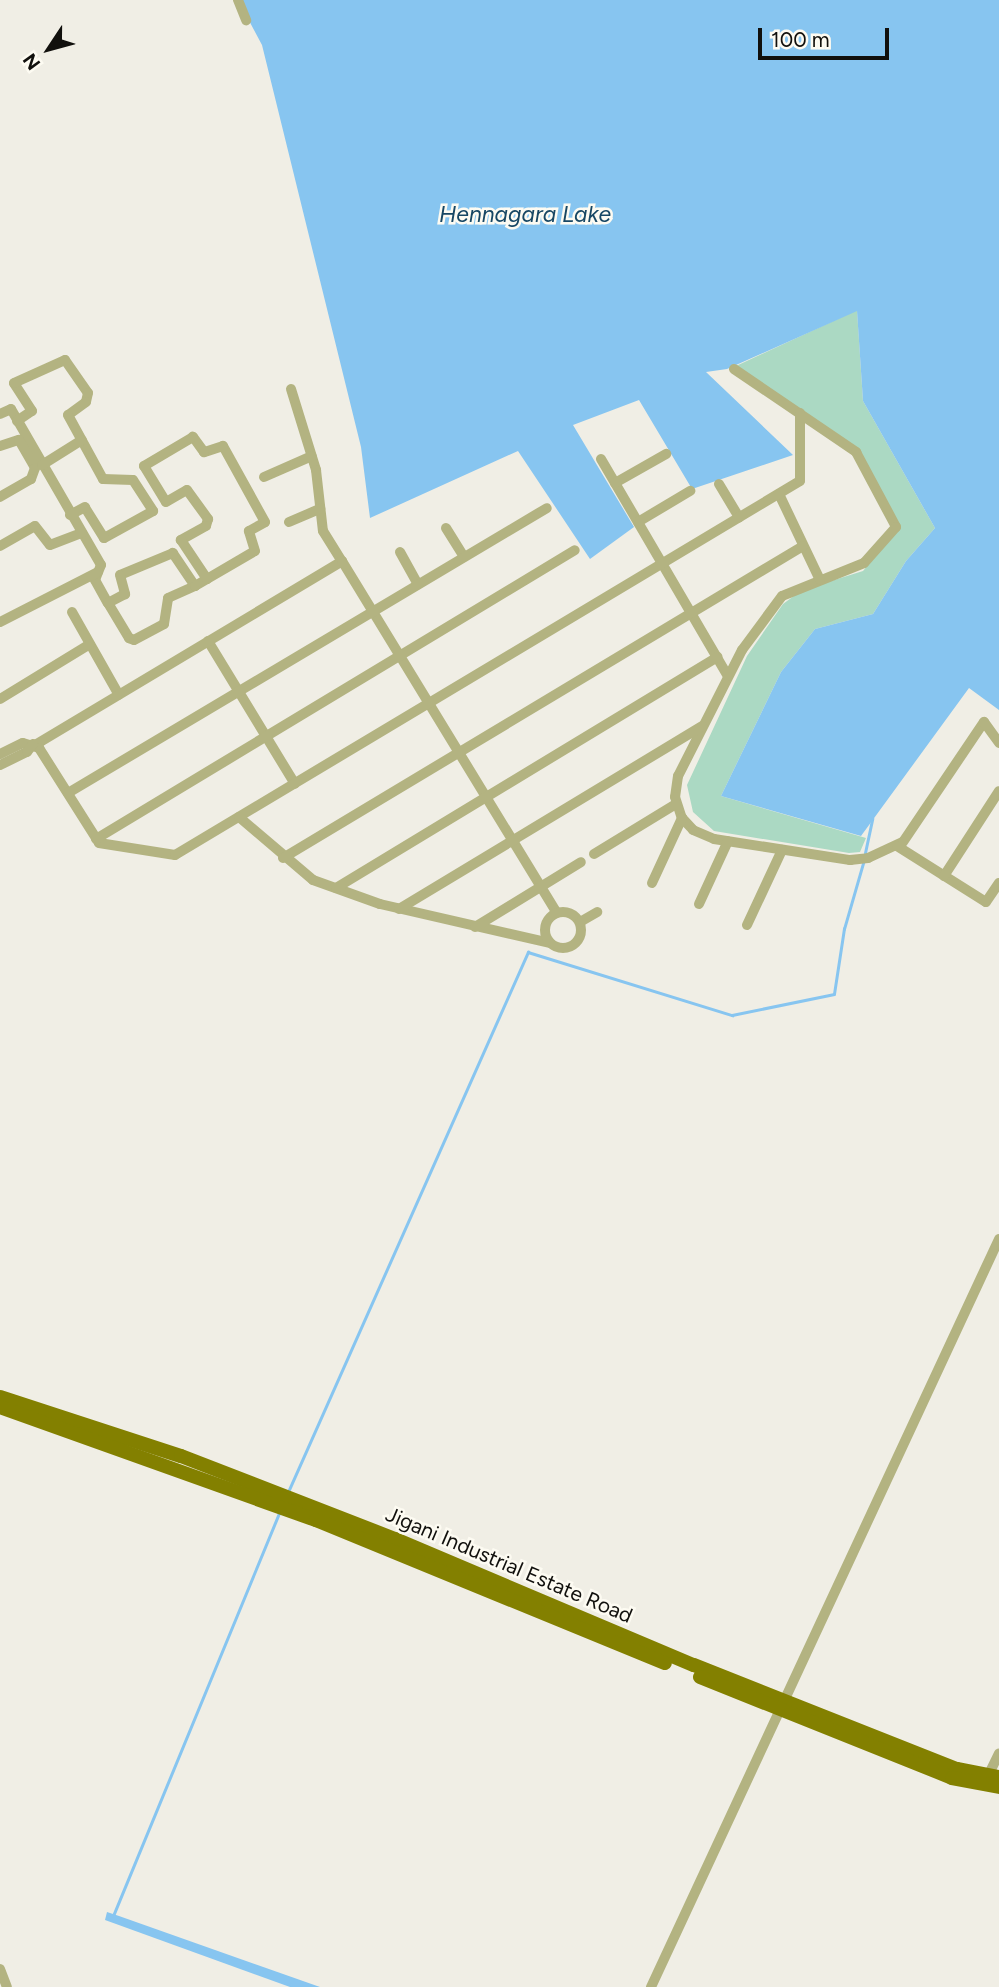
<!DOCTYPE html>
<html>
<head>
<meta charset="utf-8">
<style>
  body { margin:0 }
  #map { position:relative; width:999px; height:1987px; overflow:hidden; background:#f0eee5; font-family:Figtree,sans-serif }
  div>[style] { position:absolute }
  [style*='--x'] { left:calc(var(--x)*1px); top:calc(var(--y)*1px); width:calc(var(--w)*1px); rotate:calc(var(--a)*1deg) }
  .green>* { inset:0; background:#abd9c3 }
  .water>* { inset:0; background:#87c5f0 }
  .stream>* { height:2.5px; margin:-1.25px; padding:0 1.25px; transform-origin:1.25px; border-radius:1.25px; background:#87c5f0 }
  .minor>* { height:10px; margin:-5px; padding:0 5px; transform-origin:5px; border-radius:5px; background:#b3b381 }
  .minor>.ring { margin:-5px; padding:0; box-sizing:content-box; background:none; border:10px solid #b3b381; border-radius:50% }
  .major>* { height:14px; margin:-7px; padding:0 7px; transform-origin:7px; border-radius:7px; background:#838000 }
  span { translate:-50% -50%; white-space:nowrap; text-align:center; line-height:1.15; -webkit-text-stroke:5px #fdfbf2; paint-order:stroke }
  .street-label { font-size:21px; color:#11100d }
  .water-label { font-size:23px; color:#174764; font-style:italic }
  .north { position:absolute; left:14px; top:14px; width:70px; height:70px; -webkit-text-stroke:5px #fdfbf2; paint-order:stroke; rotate:234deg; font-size:19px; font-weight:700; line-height:28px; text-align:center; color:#11100d }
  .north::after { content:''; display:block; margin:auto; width:24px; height:32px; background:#11100d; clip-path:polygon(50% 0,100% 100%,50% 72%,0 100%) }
  .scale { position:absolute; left:758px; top:28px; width:131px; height:32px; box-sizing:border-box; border:4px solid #11100d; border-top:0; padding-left:9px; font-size:21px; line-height:24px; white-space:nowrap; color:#11100d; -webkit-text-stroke:5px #fdfbf2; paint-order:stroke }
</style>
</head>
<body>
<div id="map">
  <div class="green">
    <i style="clip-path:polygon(857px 310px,863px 401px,935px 528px,906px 561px,873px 614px,815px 629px,781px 672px,721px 796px,866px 838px,860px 852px,849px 853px,714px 831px,693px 812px,687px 785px,747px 656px,783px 604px,802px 590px,863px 571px,899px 527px,859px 452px,736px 366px)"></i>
  </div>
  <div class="water">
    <i style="clip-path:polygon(238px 0,999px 0,999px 710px,969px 688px,861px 836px,721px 796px,781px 672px,815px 629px,873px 614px,906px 561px,935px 528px,863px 401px,857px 311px,727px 369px,706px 372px,793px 455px,692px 489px,639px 400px,573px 425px,634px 527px,590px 559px,518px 451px,370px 518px,361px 447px,262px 45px)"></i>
    <i style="clip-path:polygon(107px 1912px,119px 1916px,320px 1987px,290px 1987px,105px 1920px)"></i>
  </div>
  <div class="stream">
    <i style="--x:865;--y:853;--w:35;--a:-78"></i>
    <i style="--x:288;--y:1492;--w:591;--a:-66.04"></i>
    <i style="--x:528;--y:952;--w:214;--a:17.2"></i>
    <i style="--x:732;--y:1015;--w:104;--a:-11.6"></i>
    <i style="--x:834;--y:994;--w:66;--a:-81.3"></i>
    <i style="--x:844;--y:929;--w:69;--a:-73.9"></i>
    <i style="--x:113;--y:1916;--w:438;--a:-67.6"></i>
  </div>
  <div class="minor">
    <i style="--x:238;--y:0;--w:22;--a:68"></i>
    <i style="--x:734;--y:369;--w:148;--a:34.2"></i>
    <i style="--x:856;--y:452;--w:85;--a:61.9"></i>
    <i style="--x:896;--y:527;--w:48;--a:131.6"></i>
    <i style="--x:864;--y:563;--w:88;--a:158.1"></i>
    <i style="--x:782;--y:596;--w:67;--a:126.5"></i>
    <i style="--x:742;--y:650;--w:141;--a:116.9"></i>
    <i style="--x:678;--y:776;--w:21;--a:98"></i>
    <i style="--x:675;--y:797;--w:22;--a:72"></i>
    <i style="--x:682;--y:818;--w:16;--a:47"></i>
    <i style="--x:693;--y:830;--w:23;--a:23"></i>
    <i style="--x:714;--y:839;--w:138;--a:8.8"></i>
    <i style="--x:850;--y:860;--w:18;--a:-6"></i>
    <i style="--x:868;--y:858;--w:38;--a:-25"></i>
    <i style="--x:903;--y:842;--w:145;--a:-56"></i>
    <i style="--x:984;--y:722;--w:26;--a:54"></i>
    <i style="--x:291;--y:389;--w:85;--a:72.8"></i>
    <i style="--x:316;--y:470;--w:61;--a:83.5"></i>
    <i style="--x:323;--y:531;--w:36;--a:58"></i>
    <i style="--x:0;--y:414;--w:12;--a:-24"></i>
    <i style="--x:11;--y:409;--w:180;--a:60"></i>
    <i style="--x:101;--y:565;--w:16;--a:112"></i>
    <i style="--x:95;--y:580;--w:26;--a:61"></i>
    <i style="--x:108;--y:603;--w:41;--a:59"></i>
    <i style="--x:129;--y:638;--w:5;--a:22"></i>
    <i style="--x:134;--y:640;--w:34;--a:-28"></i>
    <i style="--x:164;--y:624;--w:26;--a:-81"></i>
    <i style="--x:168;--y:598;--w:30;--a:-24"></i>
    <i style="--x:195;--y:586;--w:40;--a:-124"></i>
    <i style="--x:173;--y:553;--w:57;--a:157.5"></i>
    <i style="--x:120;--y:575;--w:20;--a:75"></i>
    <i style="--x:125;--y:594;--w:19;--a:152"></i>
    <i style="--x:17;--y:421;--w:18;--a:-34"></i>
    <i style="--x:32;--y:411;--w:33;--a:-123"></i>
    <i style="--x:14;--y:383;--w:56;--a:-24.3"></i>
    <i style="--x:65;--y:360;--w:40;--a:55.1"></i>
    <i style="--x:88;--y:393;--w:9;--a:103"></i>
    <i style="--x:86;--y:402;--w:22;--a:144"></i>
    <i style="--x:68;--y:415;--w:73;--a:61.3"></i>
    <i style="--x:103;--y:479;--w:30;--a:2"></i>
    <i style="--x:133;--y:480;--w:37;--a:57"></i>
    <i style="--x:153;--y:511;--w:56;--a:151.1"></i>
    <i style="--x:104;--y:538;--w:36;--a:-122"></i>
    <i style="--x:85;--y:507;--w:17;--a:152"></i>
    <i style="--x:0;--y:446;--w:20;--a:-18"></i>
    <i style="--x:19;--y:440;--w:32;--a:60"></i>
    <i style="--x:35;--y:468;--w:12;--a:110"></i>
    <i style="--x:31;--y:479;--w:36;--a:150"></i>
    <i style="--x:601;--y:459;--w:251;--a:59.7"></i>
    <i style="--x:42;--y:465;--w:47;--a:-32"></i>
    <i style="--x:264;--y:477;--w:52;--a:-23.6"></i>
    <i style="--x:615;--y:483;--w:59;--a:-29.6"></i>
    <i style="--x:719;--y:484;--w:39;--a:59"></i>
    <i style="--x:779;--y:494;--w:95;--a:64.5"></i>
    <i style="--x:289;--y:522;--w:34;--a:-23"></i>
    <i style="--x:638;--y:522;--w:61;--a:-30.8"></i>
    <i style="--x:446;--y:528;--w:34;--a:58"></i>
    <i style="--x:0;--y:546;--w:40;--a:-29.7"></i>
    <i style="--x:35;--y:526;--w:24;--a:52"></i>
    <i style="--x:50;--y:545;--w:34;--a:-21"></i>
    <i style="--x:400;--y:552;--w:37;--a:61"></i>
    <i style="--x:195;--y:586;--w:69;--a:-30.3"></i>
    <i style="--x:255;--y:551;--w:21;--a:-107"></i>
    <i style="--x:249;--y:531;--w:18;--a:-29"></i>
    <i style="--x:265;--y:522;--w:87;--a:-118.9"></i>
    <i style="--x:223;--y:446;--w:20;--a:162"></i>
    <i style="--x:204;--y:452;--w:19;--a:-126"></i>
    <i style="--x:193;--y:437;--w:57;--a:149.4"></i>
    <i style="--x:144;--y:466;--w:42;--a:58.6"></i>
    <i style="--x:166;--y:502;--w:24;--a:-30"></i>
    <i style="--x:187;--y:490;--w:36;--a:54"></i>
    <i style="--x:208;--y:519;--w:7;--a:106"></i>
    <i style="--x:206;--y:526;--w:29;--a:151"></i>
    <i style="--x:181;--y:540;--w:47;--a:56.3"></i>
    <i style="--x:72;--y:612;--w:95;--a:60.5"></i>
    <i style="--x:0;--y:622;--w:110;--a:-27"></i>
    <i style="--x:208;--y:641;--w:167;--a:58.7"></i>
    <i style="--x:0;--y:699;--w:105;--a:-31.4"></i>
    <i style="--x:35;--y:745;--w:358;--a:-30.9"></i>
    <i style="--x:342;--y:561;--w:412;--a:58.6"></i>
    <i style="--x:0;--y:754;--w:25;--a:-26"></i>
    <i style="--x:23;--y:743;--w:17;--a:17"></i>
    <i style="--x:39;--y:748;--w:112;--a:57.7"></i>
    <i style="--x:99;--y:843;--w:77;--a:9"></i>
    <i style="--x:175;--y:855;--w:728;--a:-30.9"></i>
    <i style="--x:800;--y:481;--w:68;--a:-90"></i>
    <i style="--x:0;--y:765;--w:30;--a:-26"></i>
    <i style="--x:27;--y:752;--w:10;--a:-53"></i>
    <i style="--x:68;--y:793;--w:557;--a:-30.75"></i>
    <i style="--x:239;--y:817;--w:97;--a:40.4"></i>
    <i style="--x:313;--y:880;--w:71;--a:19.7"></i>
    <i style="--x:380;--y:904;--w:174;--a:12.9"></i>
    <i style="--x:96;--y:839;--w:559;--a:-31.1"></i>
    <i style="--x:897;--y:846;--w:105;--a:32.2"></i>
    <i style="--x:986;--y:902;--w:23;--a:-56"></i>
    <i style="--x:594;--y:854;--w:96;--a:-31.4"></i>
    <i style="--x:283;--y:858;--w:606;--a:-30.96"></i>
    <i style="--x:944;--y:876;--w:101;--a:-57.1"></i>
    <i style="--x:652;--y:883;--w:72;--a:-65.2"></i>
    <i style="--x:336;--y:888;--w:446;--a:-31.2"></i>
    <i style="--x:699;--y:904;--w:69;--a:-65.3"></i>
    <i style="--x:399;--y:909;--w:354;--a:-31.1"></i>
    <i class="ring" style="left:545px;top:912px;width:26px;height:26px"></i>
    <i style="--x:580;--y:922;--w:20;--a:-30"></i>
    <i style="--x:747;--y:925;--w:83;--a:-65"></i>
    <i style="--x:475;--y:927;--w:124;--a:-31.5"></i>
    <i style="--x:988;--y:1776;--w:25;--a:-64"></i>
    <i style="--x:0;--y:1969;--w:19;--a:69"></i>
    <i style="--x:651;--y:1987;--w:825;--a:-65.05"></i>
  </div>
  <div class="major">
    <i style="--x:0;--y:1397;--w:190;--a:18.1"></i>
    <i style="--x:181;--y:1456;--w:230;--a:21.2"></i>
    <i style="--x:395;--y:1539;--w:324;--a:22.9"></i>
    <i style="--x:694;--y:1665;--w:283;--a:21.6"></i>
    <i style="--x:957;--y:1769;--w:43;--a:10.8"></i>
    <i style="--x:0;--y:1407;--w:336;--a:19.7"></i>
    <i style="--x:316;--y:1520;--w:377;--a:22.3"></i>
    <i style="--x:700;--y:1677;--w:271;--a:21.8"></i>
    <i style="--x:952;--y:1778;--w:48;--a:10.8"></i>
  </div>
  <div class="street-label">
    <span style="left:509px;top:1565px;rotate:23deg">Jigani Industrial Estate Road</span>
  </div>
  <div class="water-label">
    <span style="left:525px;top:214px">Hennagara Lake</span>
  </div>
  <div class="north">N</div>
  <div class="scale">100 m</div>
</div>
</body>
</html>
